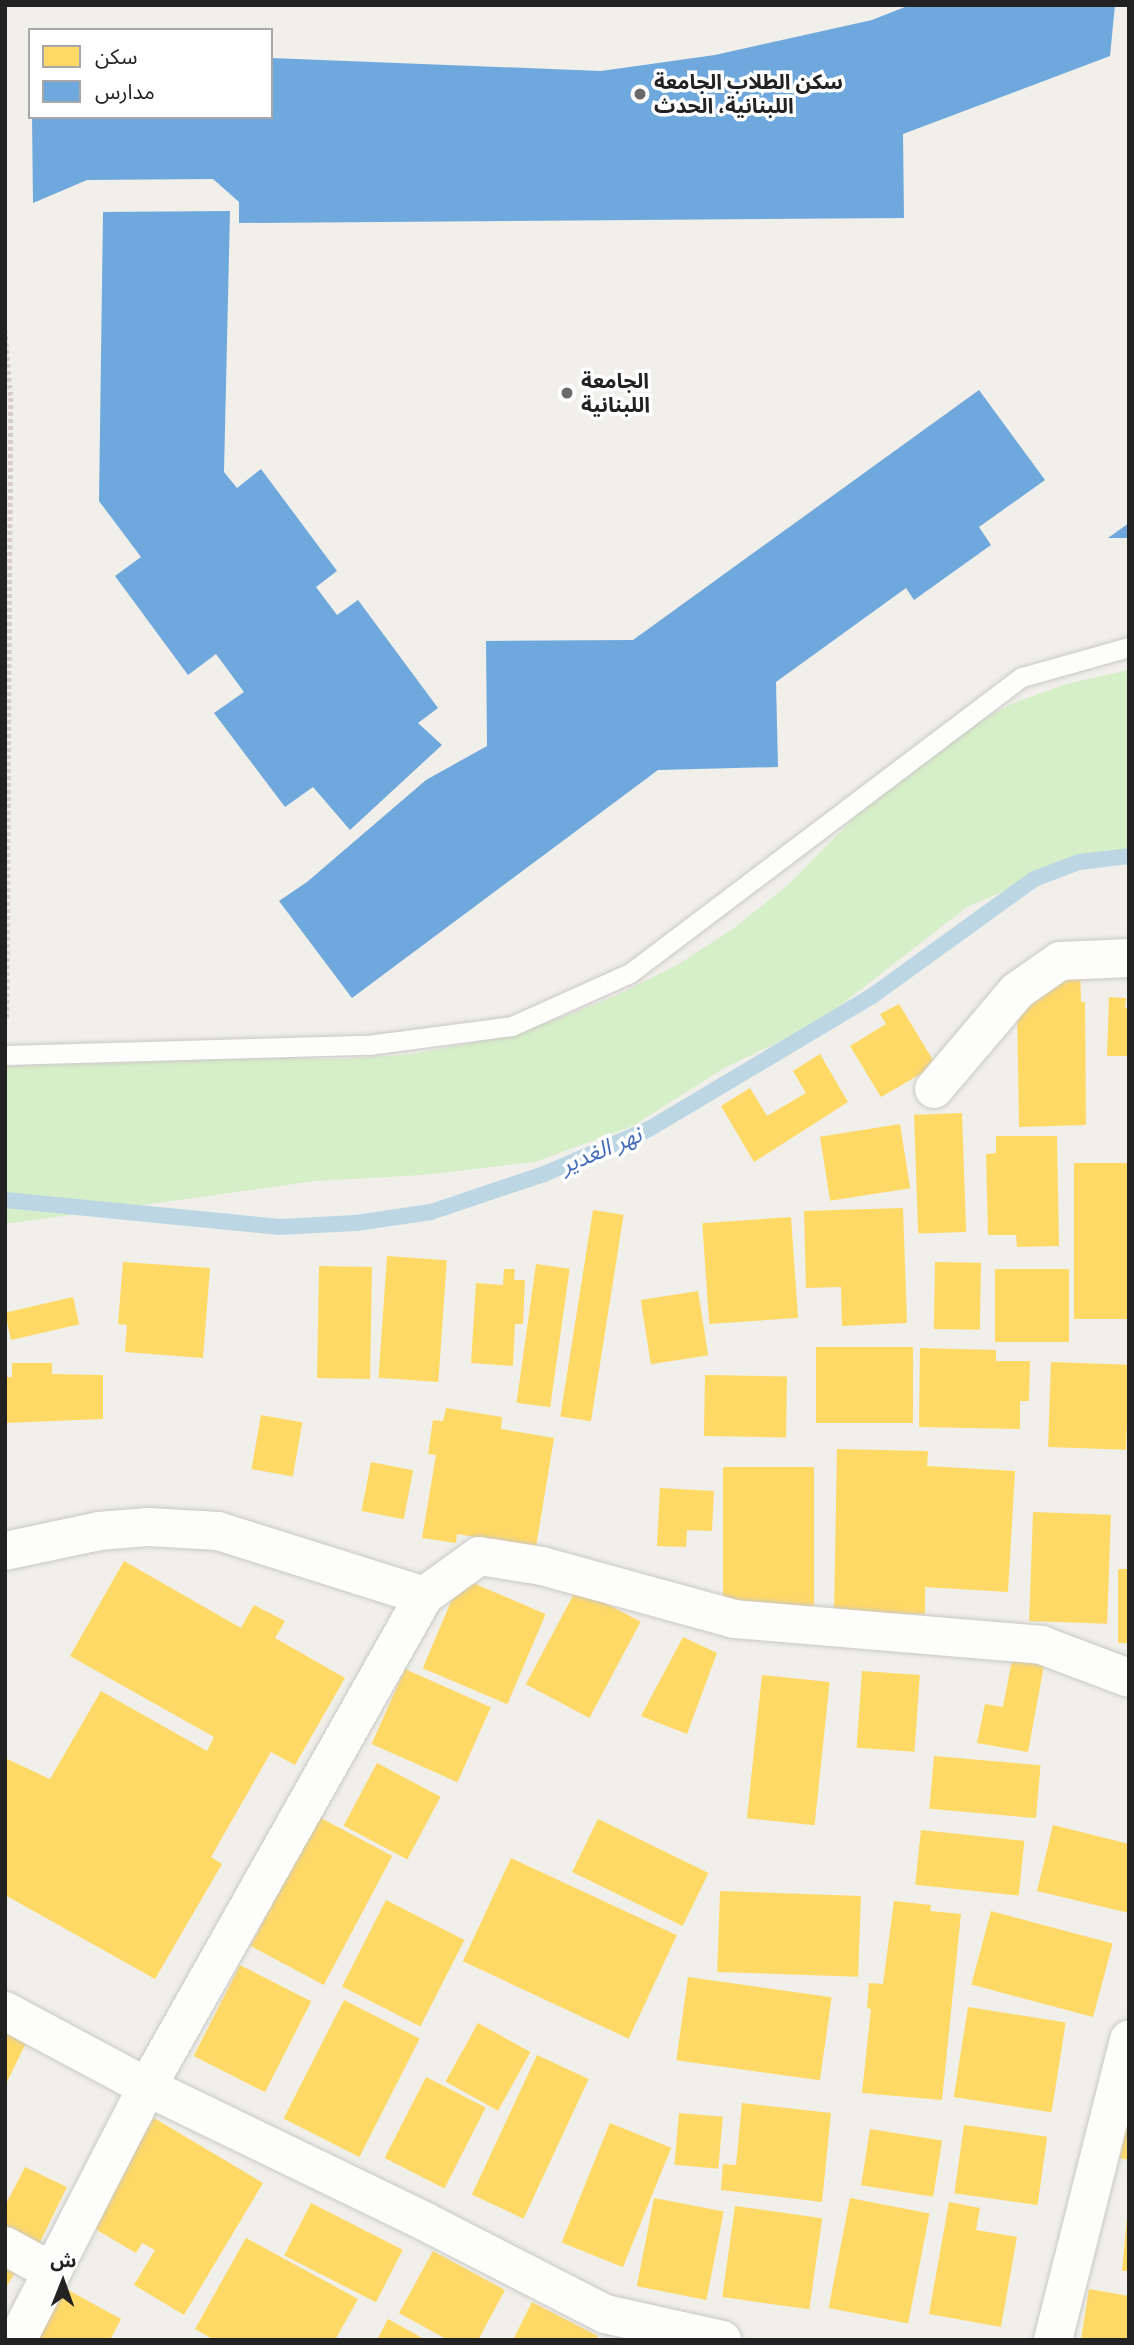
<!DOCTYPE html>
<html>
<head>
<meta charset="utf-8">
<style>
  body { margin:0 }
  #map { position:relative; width:1134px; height:2345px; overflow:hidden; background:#f0efea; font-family:"DM Sans","Noto Sans Arabic",sans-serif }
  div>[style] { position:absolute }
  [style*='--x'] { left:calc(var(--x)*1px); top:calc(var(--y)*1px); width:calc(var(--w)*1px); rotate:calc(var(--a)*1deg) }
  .grass>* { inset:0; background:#d7efc8 }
  .homes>* { inset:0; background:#ffd966; transform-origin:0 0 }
  .schools>* { inset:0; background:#6fa8dc }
  .stream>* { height:16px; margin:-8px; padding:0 8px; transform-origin:8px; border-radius:8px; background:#bcd6e4 }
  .path>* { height:4.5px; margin-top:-2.25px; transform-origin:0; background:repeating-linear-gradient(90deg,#d9cdc9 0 3.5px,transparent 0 7px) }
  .roads { filter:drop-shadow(0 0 2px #c9c8c6) drop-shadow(0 0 2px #c9c8c6) }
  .lane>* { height:19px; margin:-9.5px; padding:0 9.5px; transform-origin:9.5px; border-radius:9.5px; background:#fdfdfc }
  .street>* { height:38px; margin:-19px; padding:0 19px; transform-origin:19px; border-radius:19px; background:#fdfdfc }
  .dots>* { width:19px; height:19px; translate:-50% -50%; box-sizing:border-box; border:4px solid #fff; border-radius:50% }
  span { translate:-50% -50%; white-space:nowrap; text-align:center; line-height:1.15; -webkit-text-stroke:7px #fff; paint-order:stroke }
  .poi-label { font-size:21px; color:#222; font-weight:700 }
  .left { translate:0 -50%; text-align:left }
  .water-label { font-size:23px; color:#466eba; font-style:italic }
  .frame { position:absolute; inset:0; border:7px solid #222; pointer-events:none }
  .legend { position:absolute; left:28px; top:28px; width:245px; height:91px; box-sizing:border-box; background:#fff; border:2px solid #a7a7a7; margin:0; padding:9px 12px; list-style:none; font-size:21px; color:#222 }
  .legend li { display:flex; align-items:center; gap:14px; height:35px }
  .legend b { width:35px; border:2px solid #a7a7a7 }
  .north { position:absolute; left:28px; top:2247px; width:70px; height:70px; -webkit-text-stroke:5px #fff; paint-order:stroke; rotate:1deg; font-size:19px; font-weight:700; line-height:28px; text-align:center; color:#222 }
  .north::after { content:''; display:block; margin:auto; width:24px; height:32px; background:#222; clip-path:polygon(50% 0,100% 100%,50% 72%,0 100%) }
</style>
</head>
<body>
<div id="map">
  <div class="grass">
    <i style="clip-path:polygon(1129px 670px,1129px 858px,1081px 857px,967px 907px,815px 1025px,724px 1068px,633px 1126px,535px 1162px,422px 1175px,316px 1181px,5px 1224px,5px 1066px,273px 1058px,343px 1059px,413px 1054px,482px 1041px,550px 1022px,615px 996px,677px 965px,734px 928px,788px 885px,875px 797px,963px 729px,1014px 703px,1066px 684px)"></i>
  </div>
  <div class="homes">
    <i style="clip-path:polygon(1080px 967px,1081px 1002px,1085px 1002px,1086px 1125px,1019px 1127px,1017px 1003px)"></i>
    <i style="clip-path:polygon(1109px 997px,1126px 998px,1125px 1008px,1129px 1008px,1129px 1056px,1107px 1056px)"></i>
    <i style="clip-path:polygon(899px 1004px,936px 1065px,881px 1097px,850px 1046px,886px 1024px,880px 1014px)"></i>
    <i style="clip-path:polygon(820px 1054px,848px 1102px,754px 1162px,721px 1106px,750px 1088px,767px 1116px,806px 1093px,793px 1071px)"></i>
    <i style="left:962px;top:1113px;width:119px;height:48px;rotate:88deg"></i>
    <i style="left:900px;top:1124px;width:65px;height:81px;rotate:81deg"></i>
    <i style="clip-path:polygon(996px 1136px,1057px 1136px,1059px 1246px,1017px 1247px,1016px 1235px,988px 1235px,986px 1154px,996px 1153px)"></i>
    <i style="left:1129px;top:1163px;width:156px;height:55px;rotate:90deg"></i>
    <i style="clip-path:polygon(903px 1208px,907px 1323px,842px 1326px,841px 1287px,806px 1288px,804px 1211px)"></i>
    <i style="left:593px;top:1210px;width:31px;height:209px;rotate:9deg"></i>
    <i style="left:791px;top:1217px;width:101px;height:89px;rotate:86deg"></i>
    <i style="left:387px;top:1256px;width:60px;height:122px;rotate:4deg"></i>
    <i style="clip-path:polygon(123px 1262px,210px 1268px,203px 1358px,125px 1352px,127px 1325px,118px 1324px)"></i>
    <i style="left:935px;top:1262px;width:46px;height:67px;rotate:1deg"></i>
    <i style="left:536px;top:1264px;width:34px;height:140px;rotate:8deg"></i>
    <i style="left:319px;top:1266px;width:53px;height:112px;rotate:1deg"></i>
    <i style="clip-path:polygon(504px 1269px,515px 1269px,514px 1280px,525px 1280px,523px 1324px,515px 1324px,513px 1366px,471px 1363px,476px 1283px,503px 1285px)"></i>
    <i style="left:1069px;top:1269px;width:73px;height:74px;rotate:90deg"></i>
    <i style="left:698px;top:1291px;width:65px;height:58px;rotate:81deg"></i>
    <i style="left:73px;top:1297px;width:28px;height:70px;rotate:77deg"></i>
    <i style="left:913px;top:1347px;width:76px;height:97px;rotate:90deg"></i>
    <i style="clip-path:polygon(920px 1348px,996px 1350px,996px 1361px,1030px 1361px,1029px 1401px,1020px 1401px,1020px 1429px,919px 1427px)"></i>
    <i style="left:1051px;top:1362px;width:78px;height:85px;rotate:2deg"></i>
    <i style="clip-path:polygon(12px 1363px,52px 1363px,52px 1374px,103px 1375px,103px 1419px,5px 1423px,5px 1377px,12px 1377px)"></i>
    <i style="left:705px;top:1375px;width:82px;height:61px;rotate:1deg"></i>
    <i style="clip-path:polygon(446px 1408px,502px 1417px,501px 1429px,554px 1438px,536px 1547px,457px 1534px,456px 1543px,422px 1538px,436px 1455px,428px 1454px,433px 1420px,443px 1421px)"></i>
    <i style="left:261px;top:1415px;width:42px;height:55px;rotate:10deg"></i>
    <i style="clip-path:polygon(837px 1449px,928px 1451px,927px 1466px,1015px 1471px,1008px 1592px,925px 1587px,925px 1614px,834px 1612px)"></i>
    <i style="left:371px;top:1462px;width:43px;height:50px;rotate:11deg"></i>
    <i style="left:814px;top:1467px;width:147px;height:91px;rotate:90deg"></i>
    <i style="clip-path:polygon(660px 1488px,714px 1491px,712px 1531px,687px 1530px,686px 1547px,657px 1546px)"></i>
    <i style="left:1033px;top:1512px;width:78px;height:109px;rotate:2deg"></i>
    <i style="clip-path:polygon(124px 1561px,241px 1628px,254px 1605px,285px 1621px,275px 1638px,345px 1678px,295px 1765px,271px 1752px,211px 1857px,222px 1864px,155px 1979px,5px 1895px,5px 1758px,50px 1779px,101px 1691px,207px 1751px,214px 1737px,70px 1656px)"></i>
    <i style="left:1118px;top:1569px;width:11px;height:74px"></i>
    <i style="left:461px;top:1578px;width:92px;height:98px;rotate:23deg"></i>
    <i style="left:577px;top:1588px;width:72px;height:109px;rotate:28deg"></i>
    <i style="clip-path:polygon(683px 1637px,717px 1653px,687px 1734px,641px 1716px)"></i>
    <i style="clip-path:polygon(1013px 1655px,1045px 1660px,1028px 1752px,977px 1743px,985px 1704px,1003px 1707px)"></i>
    <i style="left:405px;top:1669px;width:94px;height:82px;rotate:24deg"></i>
    <i style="left:862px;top:1671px;width:58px;height:77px;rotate:4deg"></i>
    <i style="left:762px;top:1675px;width:68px;height:144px;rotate:6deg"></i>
    <i style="left:934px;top:1756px;width:107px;height:53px;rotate:5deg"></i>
    <i style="left:377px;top:1763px;width:72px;height:71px;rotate:28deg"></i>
    <i style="left:319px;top:1817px;width:83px;height:146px;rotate:28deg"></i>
    <i style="left:598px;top:1819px;width:123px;height:59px;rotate:26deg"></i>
    <i style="clip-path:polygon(1053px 1825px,1129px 1844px,1129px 1913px,1037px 1891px)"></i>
    <i style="left:921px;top:1830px;width:104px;height:55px;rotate:6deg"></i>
    <i style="left:511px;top:1858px;width:183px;height:114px;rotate:25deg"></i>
    <i style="left:720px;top:1891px;width:141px;height:81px;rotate:2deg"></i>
    <i style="left:386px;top:1900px;width:88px;height:97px;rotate:27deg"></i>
    <i style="clip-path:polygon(894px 1901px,931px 1905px,930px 1911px,961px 1914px,942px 2100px,862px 2093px,871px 2009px,867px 2008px,869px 1983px,883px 1984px)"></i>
    <i style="left:991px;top:1911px;width:126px;height:76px;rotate:15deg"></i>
    <i style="left:240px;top:1965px;width:80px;height:102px;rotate:27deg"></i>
    <i style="left:688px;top:1977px;width:145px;height:84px;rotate:8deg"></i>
    <i style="left:344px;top:2000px;width:85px;height:133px;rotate:27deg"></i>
    <i style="left:968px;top:2007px;width:99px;height:91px;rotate:9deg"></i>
    <i style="left:478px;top:2023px;width:60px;height:67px;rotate:29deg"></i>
    <i style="clip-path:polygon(5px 2030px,27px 2041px,5px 2086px)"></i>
    <i style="left:537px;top:2055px;width:57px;height:154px;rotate:25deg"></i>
    <i style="left:426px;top:2077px;width:67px;height:91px;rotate:27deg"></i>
    <i style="clip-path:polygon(742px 2103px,831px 2113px,822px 2202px,721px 2190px,723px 2164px,736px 2165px)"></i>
    <i style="clip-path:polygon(1129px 2108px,1129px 2160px,1116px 2157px)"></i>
    <i style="left:679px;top:2113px;width:44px;height:52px;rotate:5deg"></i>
    <i style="clip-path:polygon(154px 2118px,263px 2183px,184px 2315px,134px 2285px,155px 2250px,142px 2243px,136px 2253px,85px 2223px,114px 2187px)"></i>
    <i style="left:610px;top:2123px;width:66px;height:129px;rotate:22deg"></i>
    <i style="left:964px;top:2125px;width:84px;height:69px;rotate:8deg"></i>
    <i style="left:870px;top:2129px;width:73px;height:57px;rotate:9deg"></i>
    <i style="clip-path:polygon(25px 2167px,67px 2187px,38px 2246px,5px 2229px,5px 2206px)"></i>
    <i style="left:654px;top:2198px;width:71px;height:90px;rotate:11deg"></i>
    <i style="left:850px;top:2198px;width:81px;height:112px;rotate:11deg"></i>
    <i style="clip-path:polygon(949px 2202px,980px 2208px,976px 2230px,1017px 2237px,1001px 2327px,929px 2314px)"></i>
    <i style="left:311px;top:2203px;width:103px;height:59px;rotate:27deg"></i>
    <i style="left:735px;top:2206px;width:88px;height:92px;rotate:8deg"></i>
    <i style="clip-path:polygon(1127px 2217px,1129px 2217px,1129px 2271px,1122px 2271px)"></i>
    <i style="clip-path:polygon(246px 2238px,358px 2299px,335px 2340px,214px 2340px,195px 2329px)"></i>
    <i style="clip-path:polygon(433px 2251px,505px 2290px,478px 2340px,448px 2340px,399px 2313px)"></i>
    <i style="clip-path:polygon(5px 2265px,16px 2271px,5px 2289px)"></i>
    <i style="clip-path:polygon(59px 2285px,121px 2319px,110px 2340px,28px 2340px)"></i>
    <i style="clip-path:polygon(1089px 2289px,1129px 2296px,1129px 2340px,1081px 2340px)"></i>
    <i style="clip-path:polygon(532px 2302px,598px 2336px,596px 2340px,513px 2340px)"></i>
    <i style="clip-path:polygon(388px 2319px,426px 2340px,377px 2340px)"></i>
  </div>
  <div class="schools">
    <i style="clip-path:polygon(910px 5px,1115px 5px,1110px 56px,903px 134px,904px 218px,239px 223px,239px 202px,213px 179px,87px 180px,33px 203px,32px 117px,271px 117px,271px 58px,601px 71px,715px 55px,872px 20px)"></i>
    <i style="clip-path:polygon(230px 211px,224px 472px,237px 488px,261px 469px,337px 571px,316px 587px,337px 615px,358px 600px,438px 708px,418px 723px,442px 745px,350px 830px,313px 787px,285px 807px,214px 713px,244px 692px,216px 654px,188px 675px,115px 576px,141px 557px,99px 501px,103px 212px)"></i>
    <i style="clip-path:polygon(979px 390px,1045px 480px,979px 527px,991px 545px,914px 600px,906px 588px,776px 682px,778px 767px,658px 770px,352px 998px,279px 901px,307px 882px,426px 780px,487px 746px,486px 641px,633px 640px)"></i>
    <i style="clip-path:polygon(1129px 523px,1129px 538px,1108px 538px)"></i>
  </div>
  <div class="stream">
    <i style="--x:5;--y:1200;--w:274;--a:5.6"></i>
    <i style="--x:278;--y:1227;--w:78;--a:-2.9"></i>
    <i style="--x:356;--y:1223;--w:76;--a:-8.3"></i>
    <i style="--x:431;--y:1212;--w:119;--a:-18.6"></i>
    <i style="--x:544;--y:1174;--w:114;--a:-23.2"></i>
    <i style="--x:649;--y:1129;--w:260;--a:-30.8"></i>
    <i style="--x:872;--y:996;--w:200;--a:-35.8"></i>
    <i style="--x:1034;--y:879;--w:48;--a:-20.7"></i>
    <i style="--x:1079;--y:862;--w:50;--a:-6.8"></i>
  </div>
  <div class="path">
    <i style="--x:5;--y:329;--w:69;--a:85"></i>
    <i style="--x:11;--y:398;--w:621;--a:90.37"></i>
  </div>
  <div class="roads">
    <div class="lane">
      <i style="--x:5;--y:1055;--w:363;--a:-1.6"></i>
      <i style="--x:368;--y:1045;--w:145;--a:-7.5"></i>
      <i style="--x:512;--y:1026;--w:129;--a:-24.2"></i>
      <i style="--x:630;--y:973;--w:491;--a:-37.1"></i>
      <i style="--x:1022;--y:677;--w:111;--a:-15.7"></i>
    </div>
    <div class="street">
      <i style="--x:934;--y:1089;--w:128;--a:-49.7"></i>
      <i style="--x:1017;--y:991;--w:52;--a:-34.9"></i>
      <i style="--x:1060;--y:961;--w:69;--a:-2.5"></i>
      <i style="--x:5;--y:1551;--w:96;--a:-12"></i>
      <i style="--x:99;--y:1531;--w:49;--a:-4.7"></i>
      <i style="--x:148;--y:1527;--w:70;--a:3.3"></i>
      <i style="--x:218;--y:1531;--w:216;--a:17.5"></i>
      <i style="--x:424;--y:1596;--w:68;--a:-36"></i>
      <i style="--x:479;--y:1556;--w:64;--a:9"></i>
      <i style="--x:542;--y:1566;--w:199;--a:15.4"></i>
      <i style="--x:734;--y:1619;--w:308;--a:4.8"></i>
      <i style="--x:1041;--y:1645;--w:94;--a:20.6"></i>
      <i style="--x:5;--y:2011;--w:161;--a:28.2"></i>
      <i style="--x:147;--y:2087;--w:308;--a:25.8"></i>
      <i style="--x:424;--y:2221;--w:203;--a:27.2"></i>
      <i style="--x:605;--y:2314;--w:120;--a:12.5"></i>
      <i style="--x:5;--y:2246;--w:52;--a:28.5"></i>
      <i style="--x:17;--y:2340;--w:284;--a:-62.8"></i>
      <i style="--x:147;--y:2087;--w:564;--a:-60.57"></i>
      <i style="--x:1053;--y:2340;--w:310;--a:-75.8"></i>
    </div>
  </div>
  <div class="dots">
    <i style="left:640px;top:94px;background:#6a6a68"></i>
    <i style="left:567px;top:393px;background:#6a6a68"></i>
  </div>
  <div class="poi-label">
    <span class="left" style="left:654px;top:94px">سكن الطلاب الجامعة<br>اللبنانية، الحدث</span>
    <span class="left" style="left:581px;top:393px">الجامعة<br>اللبنانية</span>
  </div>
  <div class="water-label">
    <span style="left:601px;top:1150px;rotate:-23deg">نهر الغدير</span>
  </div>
  <div class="frame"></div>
  <ul class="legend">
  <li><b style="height:19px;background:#ffd966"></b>سكن</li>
  <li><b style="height:19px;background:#6fa8dc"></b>مدارس</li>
  </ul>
  <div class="north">ش</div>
</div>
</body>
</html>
